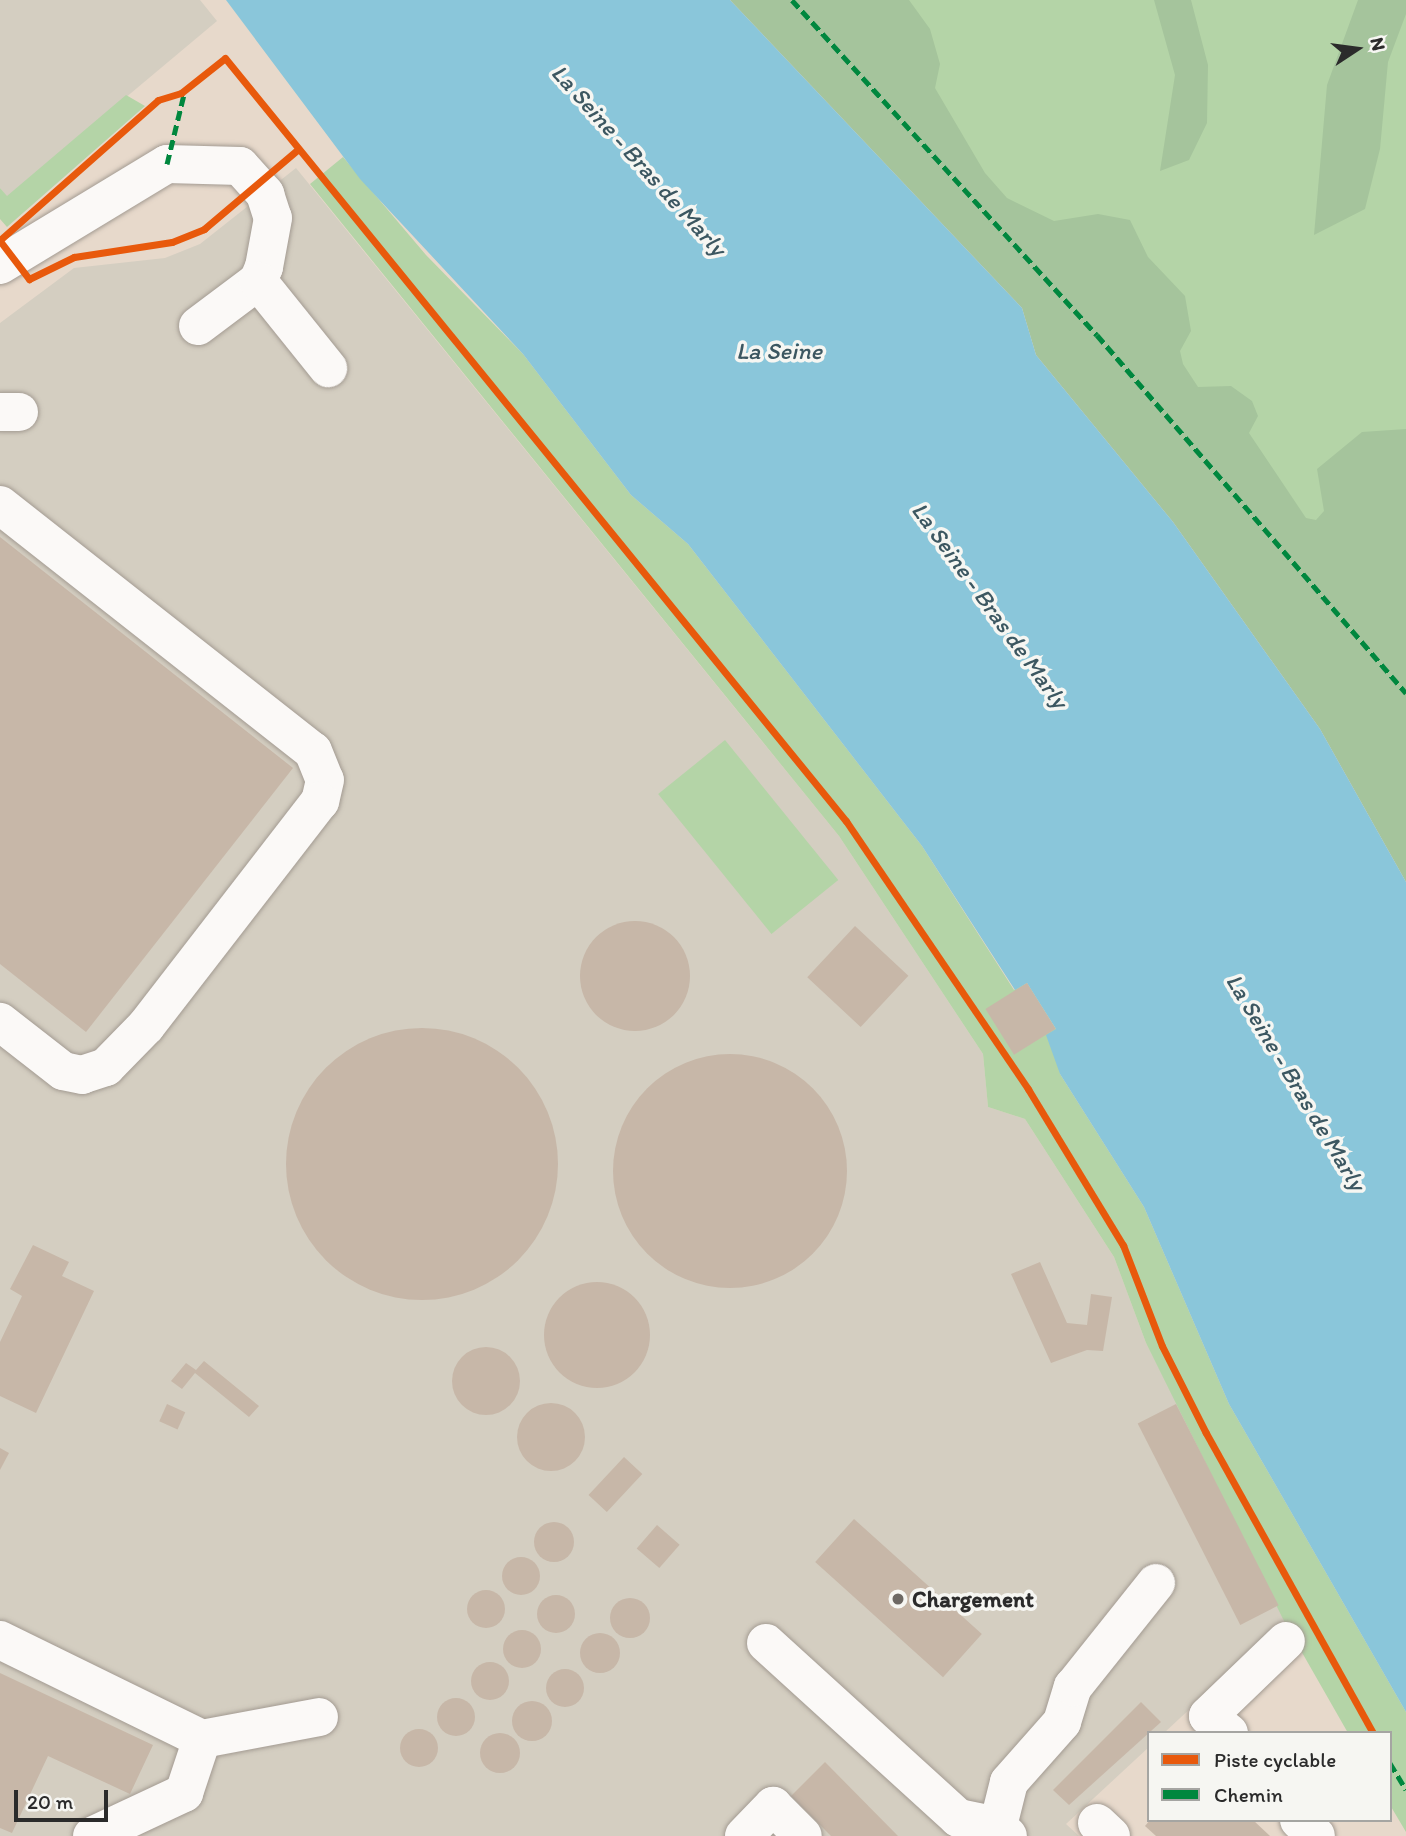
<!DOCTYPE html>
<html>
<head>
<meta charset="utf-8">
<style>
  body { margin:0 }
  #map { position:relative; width:1406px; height:1836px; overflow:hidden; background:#e7d9cb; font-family:Itim,sans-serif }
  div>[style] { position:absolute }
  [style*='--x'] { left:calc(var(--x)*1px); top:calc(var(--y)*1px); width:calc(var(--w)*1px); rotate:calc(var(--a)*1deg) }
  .industrial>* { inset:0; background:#d4cec1 }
  .green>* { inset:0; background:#b4d4a7; transform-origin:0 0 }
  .forest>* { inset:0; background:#a5c49c }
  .water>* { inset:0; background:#8ac6da }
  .building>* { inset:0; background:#c7b7a8; transform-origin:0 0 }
  .round { border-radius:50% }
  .roads { filter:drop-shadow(0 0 2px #a39b92) drop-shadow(0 0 2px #a39b92) }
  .minor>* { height:38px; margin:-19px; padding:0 19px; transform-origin:19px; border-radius:19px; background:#fbf9f7 }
  .quiet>* { height:5px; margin-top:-2.5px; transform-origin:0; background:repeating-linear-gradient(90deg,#00873e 0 10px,transparent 0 15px) }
  .cycleway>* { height:7px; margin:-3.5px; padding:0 3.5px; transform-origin:3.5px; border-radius:3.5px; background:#e8590c }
  .dots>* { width:19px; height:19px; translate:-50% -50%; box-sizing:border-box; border:4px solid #f6f6f2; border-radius:50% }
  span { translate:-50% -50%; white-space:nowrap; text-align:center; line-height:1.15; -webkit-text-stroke:7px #f6f6f2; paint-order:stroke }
  .poi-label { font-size:23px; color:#2b2b2b; font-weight:700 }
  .left { translate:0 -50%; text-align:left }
  .water-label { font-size:24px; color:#3c5761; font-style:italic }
  .legend { position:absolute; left:1147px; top:1731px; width:245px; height:91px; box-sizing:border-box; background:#f6f6f2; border:2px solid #a5a5a2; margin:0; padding:9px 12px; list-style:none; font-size:21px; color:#2b2b2b }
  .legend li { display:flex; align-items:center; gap:14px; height:35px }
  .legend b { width:35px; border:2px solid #a5a5a2 }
  .north { position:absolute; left:1322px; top:14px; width:70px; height:70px; -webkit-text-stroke:5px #f6f6f2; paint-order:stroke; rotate:77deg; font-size:19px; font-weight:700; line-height:28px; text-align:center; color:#2b2b2b }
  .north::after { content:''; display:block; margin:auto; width:24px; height:32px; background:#2b2b2b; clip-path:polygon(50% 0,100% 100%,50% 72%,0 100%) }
  .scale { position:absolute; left:14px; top:1790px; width:94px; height:32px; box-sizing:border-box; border:4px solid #2b2b2b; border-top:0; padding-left:9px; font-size:21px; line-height:24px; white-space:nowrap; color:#2b2b2b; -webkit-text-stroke:5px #f6f6f2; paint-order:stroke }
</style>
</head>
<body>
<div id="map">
  <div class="industrial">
    <i style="clip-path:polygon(0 0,200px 0,217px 21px,7px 197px,0 188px)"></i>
    <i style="clip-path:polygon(296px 168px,839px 836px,983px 1054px,988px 1107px,1025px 1119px,1114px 1257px,1146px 1343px,1279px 1605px,1284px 1621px,1164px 1733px,1149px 1733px,1149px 1747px,1066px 1824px,1079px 1836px,0 1836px,0 323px,74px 268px,165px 258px,200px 244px)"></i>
  </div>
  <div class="green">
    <i style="clip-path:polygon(792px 0,1406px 0,1406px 693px)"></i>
    <i style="clip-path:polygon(126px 95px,145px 106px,7px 227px,0 219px,0 188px,7px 196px)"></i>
    <i style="clip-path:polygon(343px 157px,426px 255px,523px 354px,631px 495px,688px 544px,922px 846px,1014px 990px,1027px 983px,1056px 1029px,1060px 1074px,1144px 1207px,1229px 1404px,1406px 1712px,1406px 1832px,1390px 1805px,1390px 1733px,1348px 1733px,1284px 1621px,1146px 1343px,1114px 1257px,1025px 1119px,988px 1107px,983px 1054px,839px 836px,310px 184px)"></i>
    <i style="left:725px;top:740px;width:180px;height:86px;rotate:51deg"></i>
  </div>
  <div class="forest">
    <i style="clip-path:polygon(730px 0,909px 0,930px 29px,940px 64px,935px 88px,985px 173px,1007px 198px,1054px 221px,1098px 214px,1130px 220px,1148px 257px,1185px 296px,1191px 331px,1180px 351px,1183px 364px,1198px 387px,1231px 386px,1252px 401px,1258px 416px,1249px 433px,1306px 518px,1316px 520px,1324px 511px,1317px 469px,1362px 432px,1406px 429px,1406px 882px,1320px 729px,1173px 522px,1036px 355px,1022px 308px)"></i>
    <i style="clip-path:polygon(1154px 0,1191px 0,1208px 65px,1207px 123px,1189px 160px,1160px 171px,1175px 75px)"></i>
    <i style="clip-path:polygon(1358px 0,1406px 0,1406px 14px,1388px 62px,1380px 149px,1365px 209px,1314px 235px,1327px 85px)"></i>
  </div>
  <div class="water">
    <i style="clip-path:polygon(226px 0,730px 0,1022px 308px,1036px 355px,1173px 522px,1320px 729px,1406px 882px,1406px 1712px,1229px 1404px,1144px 1207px,1060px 1074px,1046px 1035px,1056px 1029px,1027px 983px,1015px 990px,922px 846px,688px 544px,631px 495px,523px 354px,360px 179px)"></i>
  </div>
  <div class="building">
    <i style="clip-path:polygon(0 537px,293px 768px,86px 1032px,0 964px)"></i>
    <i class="round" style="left:580px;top:921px;width:110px;height:110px"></i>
    <i style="left:855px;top:926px;width:73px;height:70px;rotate:43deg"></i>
    <i style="left:1027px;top:983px;width:54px;height:49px;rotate:58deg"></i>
    <i class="round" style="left:286px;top:1028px;width:272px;height:272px"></i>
    <i class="round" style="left:613px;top:1054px;width:234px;height:234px"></i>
    <i style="clip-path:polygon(33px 1245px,69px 1262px,62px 1276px,94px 1291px,36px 1413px,0 1396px,0 1342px,22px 1296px,10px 1289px)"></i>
    <i style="clip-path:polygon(1040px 1262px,1067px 1323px,1087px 1325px,1091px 1294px,1112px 1297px,1103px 1351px,1087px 1350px,1051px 1363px,1011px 1274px)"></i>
    <i class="round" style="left:544px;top:1282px;width:106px;height:106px"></i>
    <i class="round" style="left:452px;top:1347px;width:68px;height:68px"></i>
    <i style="clip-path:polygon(204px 1361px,259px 1406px,249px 1417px,195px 1373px,182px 1389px,171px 1381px,186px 1363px,196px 1370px)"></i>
    <i class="round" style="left:517px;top:1403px;width:68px;height:68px"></i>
    <i style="left:167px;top:1404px;width:20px;height:19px;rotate:24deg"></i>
    <i style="left:1176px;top:1404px;width:226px;height:43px;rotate:63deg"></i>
    <i style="clip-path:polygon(0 1448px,9px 1453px,0 1470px)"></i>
    <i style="left:624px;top:1457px;width:25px;height:52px;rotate:43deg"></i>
    <i style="left:854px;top:1519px;width:172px;height:58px;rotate:42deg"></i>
    <i class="round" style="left:534px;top:1522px;width:40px;height:40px"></i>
    <i style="left:657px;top:1525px;width:30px;height:31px;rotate:41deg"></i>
    <i class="round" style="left:502px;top:1557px;width:38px;height:38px"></i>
    <i class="round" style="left:467px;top:1590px;width:38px;height:38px"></i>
    <i class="round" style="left:537px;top:1595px;width:38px;height:38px"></i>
    <i class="round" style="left:610px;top:1598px;width:40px;height:40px"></i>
    <i class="round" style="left:503px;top:1630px;width:38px;height:38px"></i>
    <i class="round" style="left:580px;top:1633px;width:40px;height:40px"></i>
    <i class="round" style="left:471px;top:1662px;width:38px;height:38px"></i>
    <i class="round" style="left:546px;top:1669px;width:38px;height:38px"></i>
    <i style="clip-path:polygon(0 1673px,153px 1745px,130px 1794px,48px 1756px,12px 1833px,0 1828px)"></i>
    <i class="round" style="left:437px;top:1698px;width:38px;height:38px"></i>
    <i class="round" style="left:512px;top:1701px;width:40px;height:40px"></i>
    <i style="clip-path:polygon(1141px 1702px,1161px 1722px,1069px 1805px,1053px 1790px)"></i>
    <i class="round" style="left:400px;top:1729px;width:38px;height:38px"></i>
    <i class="round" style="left:480px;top:1733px;width:40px;height:40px"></i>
    <i style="clip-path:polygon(825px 1762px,898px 1836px,831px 1836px,791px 1796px)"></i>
    <i style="clip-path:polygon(1150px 1820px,1253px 1820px,1270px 1836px,1156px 1836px,1145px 1826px)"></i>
  </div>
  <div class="roads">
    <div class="minor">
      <i style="--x:0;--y:265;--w:195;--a:-31.2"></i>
      <i style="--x:167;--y:164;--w:73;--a:1.6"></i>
      <i style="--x:240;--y:166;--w:38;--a:48"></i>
      <i style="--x:265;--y:194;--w:25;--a:72"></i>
      <i style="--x:273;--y:218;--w:50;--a:100.4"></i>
      <i style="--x:264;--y:267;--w:15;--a:113"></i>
      <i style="--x:258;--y:281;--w:75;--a:143.1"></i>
      <i style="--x:258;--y:281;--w:112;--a:51.2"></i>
      <i style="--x:0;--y:412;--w:19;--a:0"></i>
      <i style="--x:0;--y:505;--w:398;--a:38.2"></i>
      <i style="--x:313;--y:751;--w:31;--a:68"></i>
      <i style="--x:325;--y:780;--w:22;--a:103"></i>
      <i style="--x:320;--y:801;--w:284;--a:127.7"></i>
      <i style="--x:146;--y:1026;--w:57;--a:134.3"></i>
      <i style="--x:106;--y:1067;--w:25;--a:162"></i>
      <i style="--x:82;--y:1075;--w:19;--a:-168"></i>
      <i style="--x:63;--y:1071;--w:80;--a:-142.1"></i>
      <i style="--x:0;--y:1640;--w:225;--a:26.1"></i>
      <i style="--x:202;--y:1739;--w:119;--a:-10.6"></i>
      <i style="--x:766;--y:1643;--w:260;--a:42.3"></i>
      <i style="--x:958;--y:1818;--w:41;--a:11.3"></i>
      <i style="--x:998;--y:1826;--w:14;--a:45"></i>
      <i style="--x:1229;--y:1733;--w:27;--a:-141"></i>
      <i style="--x:1208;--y:1716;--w:108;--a:-43.9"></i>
      <i style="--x:1299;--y:1820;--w:23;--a:43"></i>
      <i style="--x:1097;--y:1823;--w:19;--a:43"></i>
      <i style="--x:998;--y:1826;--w:45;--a:-76"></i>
      <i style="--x:1009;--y:1782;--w:80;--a:-48.5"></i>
      <i style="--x:1062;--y:1722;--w:37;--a:-73"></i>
      <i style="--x:1073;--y:1687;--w:133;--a:-51.4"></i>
      <i style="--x:92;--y:1836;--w:102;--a:-25.1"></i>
      <i style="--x:184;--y:1793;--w:57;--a:-71.6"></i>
      <i style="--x:744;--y:1836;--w:42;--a:-46"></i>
      <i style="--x:773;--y:1806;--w:42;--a:45"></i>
    </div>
  </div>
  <div class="quiet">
    <i style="--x:792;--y:0;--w:453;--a:47.7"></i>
    <i style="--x:1097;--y:335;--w:473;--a:49.2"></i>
    <i style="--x:167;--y:164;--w:76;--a:-76.3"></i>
    <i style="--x:1390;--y:1763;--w:31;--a:59"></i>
  </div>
  <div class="cycleway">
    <i style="--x:0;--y:240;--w:211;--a:-41.5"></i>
    <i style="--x:158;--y:100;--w:24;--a:-17"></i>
    <i style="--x:181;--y:93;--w:56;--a:-38.5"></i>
    <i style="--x:225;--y:58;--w:984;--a:50.86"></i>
    <i style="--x:846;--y:821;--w:324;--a:55.8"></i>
    <i style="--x:1028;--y:1089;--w:183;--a:58.7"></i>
    <i style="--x:1123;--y:1245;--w:108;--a:68.9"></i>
    <i style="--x:1162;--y:1346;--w:97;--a:63.2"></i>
    <i style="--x:1206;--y:1433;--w:343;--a:60.9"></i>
    <i style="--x:0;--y:241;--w:48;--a:52.7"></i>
    <i style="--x:29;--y:279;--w:50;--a:-26.1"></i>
    <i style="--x:74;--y:257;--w:99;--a:-8.7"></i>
    <i style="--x:172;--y:242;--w:35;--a:-22"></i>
    <i style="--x:204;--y:229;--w:121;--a:-40.3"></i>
  </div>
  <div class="dots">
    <i style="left:898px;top:1599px;background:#6d6863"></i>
  </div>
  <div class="poi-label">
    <span class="left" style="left:912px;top:1599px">Chargement</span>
  </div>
  <div class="water-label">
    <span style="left:639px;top:160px;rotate:48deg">La Seine - Bras de Marly</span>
    <span style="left:779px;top:351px">La Seine</span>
    <span style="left:990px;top:605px;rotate:54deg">La Seine - Bras de Marly</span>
    <span style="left:1296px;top:1082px;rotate:59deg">La Seine - Bras de Marly</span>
  </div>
  <ul class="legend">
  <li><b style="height:9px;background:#e8590c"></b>Piste cyclable</li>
  <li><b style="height:9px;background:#00873e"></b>Chemin</li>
  </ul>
  <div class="north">N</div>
  <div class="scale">20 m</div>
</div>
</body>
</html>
